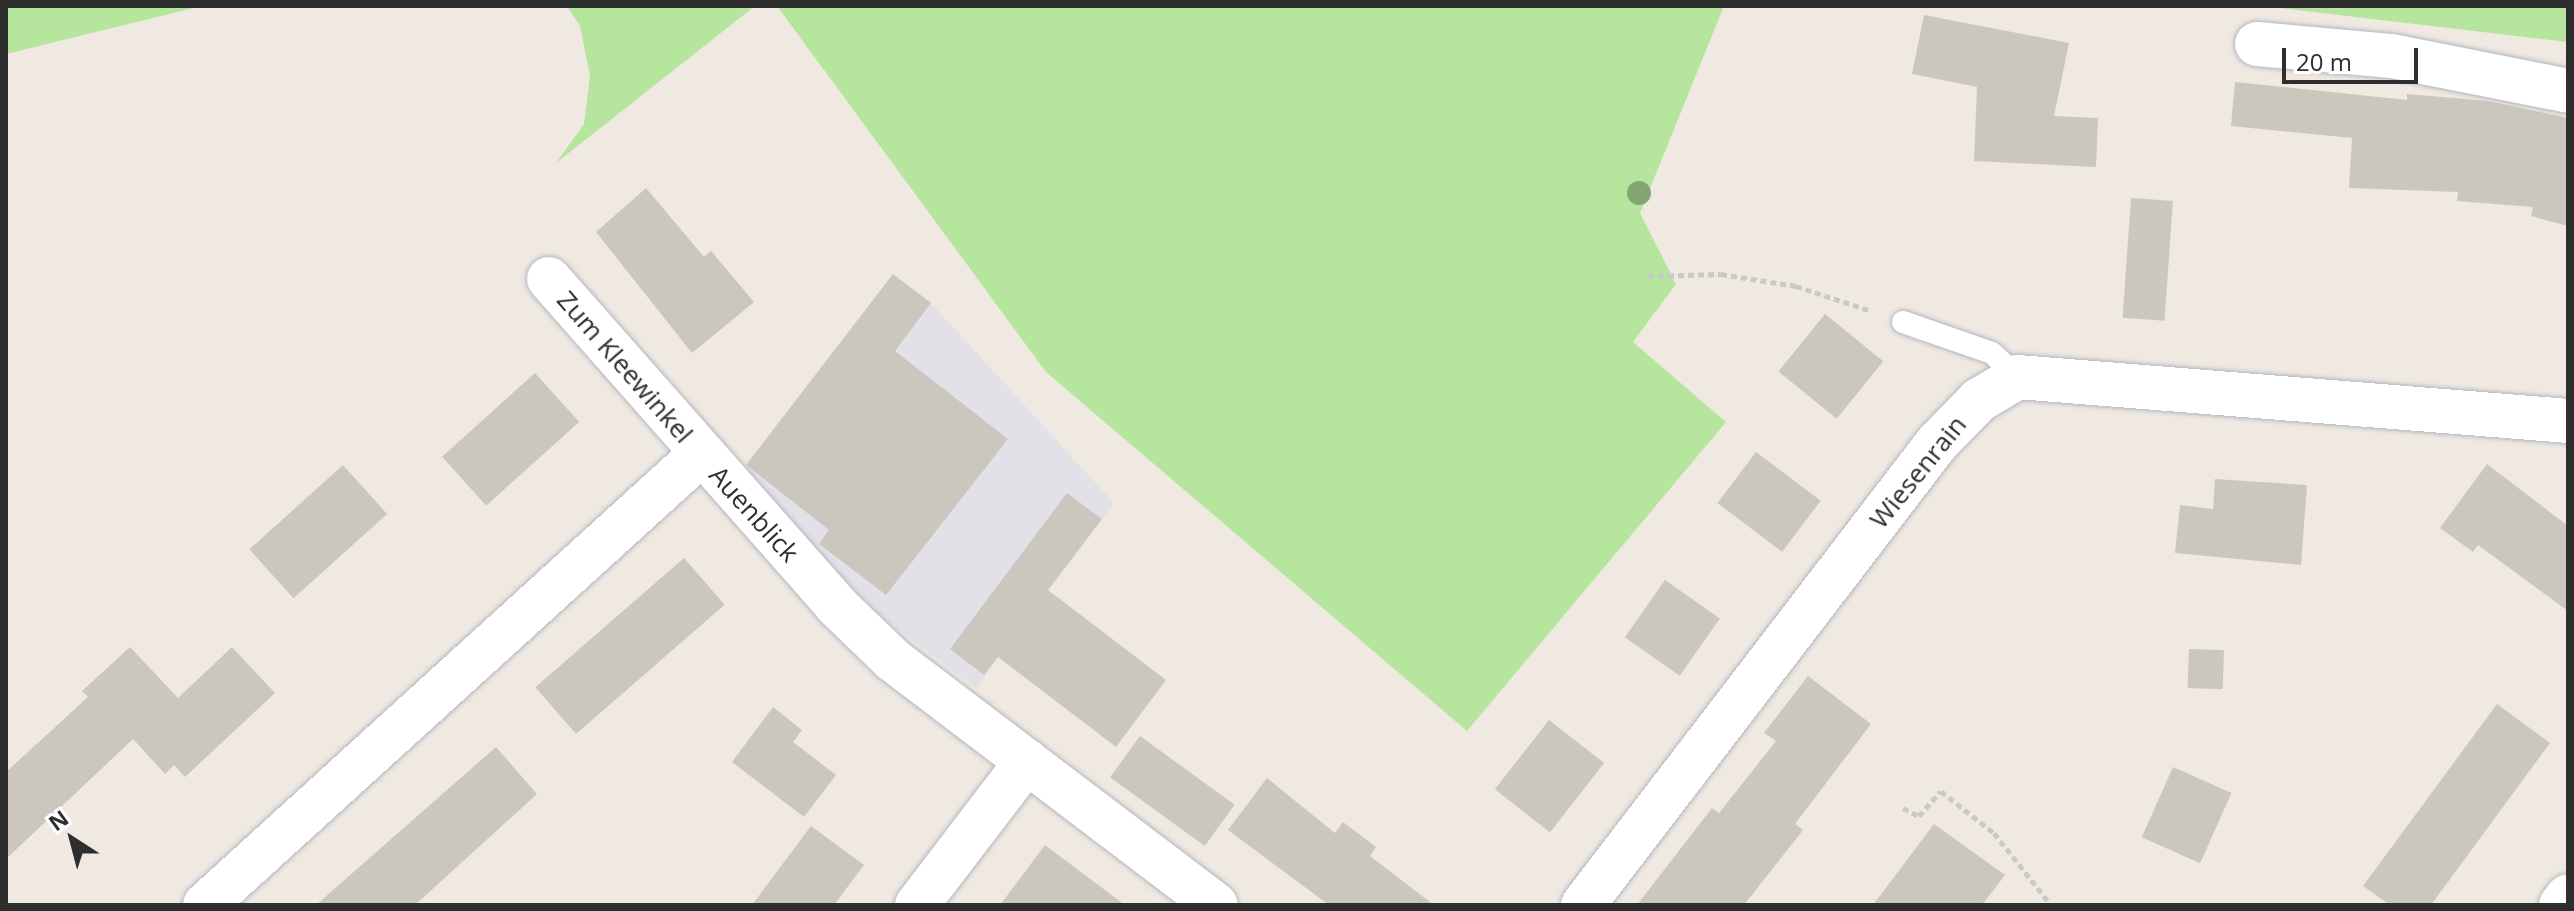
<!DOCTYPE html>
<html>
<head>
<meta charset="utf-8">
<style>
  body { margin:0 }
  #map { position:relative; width:2574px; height:911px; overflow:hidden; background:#efe9e1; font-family:"Open Sans",sans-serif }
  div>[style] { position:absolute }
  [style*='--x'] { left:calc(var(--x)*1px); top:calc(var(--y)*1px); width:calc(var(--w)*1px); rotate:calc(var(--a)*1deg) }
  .industrial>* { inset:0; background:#e3e1e8 }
  .green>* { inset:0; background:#b6e59e }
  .building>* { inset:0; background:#cbc7bf; transform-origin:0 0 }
  .path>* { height:5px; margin-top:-2.5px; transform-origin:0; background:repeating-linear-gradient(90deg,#c9c9c9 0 6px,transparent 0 10px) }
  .roads { filter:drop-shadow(0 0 2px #b4b7c1) drop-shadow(0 0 2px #b4b7c1) }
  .service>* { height:22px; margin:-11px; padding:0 11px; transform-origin:11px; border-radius:11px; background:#fff }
  .minor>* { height:44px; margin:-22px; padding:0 22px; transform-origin:22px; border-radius:22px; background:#fff }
  .trees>* { width:24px; height:24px; margin:-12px; border-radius:50%; background:#84a574 }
  span { translate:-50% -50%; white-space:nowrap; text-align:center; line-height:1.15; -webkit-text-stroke:7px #fff; paint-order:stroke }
  .street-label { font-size:26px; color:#2e2e2e }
  .frame { position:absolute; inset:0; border:8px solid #2e2e2e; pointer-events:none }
  .north { position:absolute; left:32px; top:799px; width:80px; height:80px; -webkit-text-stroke:6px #fff; paint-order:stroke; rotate:324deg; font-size:22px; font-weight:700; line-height:32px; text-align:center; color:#2e2e2e }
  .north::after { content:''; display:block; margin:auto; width:28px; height:36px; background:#2e2e2e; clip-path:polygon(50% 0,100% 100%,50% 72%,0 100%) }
  .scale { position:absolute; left:2282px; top:48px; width:136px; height:36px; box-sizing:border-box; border:4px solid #2e2e2e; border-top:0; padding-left:10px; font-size:24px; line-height:28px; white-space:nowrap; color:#2e2e2e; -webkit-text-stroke:6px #fff; paint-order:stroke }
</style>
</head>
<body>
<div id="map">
  <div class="industrial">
    <i style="clip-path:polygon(893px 274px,931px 303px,1114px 503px,976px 688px,878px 614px,740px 473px)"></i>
  </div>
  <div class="green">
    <i style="clip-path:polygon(6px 6px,202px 6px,6px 54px)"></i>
    <i style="clip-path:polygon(567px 6px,755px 6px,556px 163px,584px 124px,590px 76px,580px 26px)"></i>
    <i style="clip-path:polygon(777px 6px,1724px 6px,1640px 213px,1676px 284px,1633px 342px,1726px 422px,1467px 731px,1046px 372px)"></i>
    <i style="clip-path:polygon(2263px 6px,2568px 6px,2568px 42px)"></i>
  </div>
  <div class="building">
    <i style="clip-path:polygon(1924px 15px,2069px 43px,2054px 116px,2098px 118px,2096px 167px,1974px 161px,1977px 87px,1912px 74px)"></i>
    <i style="clip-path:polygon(2235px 82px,2407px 100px,2407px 94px,2488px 101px,2568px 118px,2568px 226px,2531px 216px,2533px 207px,2457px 201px,2458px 192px,2349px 188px,2352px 138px,2231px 126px)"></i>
    <i style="clip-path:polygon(646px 188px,704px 257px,711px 251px,754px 302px,692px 353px,596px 232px)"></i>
    <i style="left:2131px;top:198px;width:42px;height:120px;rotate:4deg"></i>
    <i style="clip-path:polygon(893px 274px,931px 303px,895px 351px,1008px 439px,886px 595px,819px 544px,829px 530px,746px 465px)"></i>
    <i style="left:1825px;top:314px;width:75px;height:74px;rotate:39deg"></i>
    <i style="left:535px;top:373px;width:66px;height:125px;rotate:48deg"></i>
    <i style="left:1756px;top:452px;width:81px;height:64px;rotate:37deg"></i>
    <i style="clip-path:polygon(2487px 464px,2568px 526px,2568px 611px,2478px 545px,2473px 552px,2440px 528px)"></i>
    <i style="left:343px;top:465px;width:66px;height:126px;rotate:48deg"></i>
    <i style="clip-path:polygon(2215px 479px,2307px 485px,2301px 565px,2175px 553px,2180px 505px,2213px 509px)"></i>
    <i style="clip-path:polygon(1067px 493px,1102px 519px,1048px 590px,1166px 680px,1116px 747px,998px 657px,984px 675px,950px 649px)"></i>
    <i style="left:684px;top:558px;width:62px;height:197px;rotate:49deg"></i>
    <i style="left:1665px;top:580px;width:67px;height:70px;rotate:35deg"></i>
    <i style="clip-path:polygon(130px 647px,178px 698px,232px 647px,275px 693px,185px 777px,174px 765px,165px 774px,133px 739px,6px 859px,6px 772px,88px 697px,82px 691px)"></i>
    <i style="left:2189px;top:649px;width:35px;height:39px;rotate:2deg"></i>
    <i style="clip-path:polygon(1808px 676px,1871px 724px,1795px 824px,1803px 830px,1744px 905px,1637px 905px,1712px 808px,1719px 813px,1776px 741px,1764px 733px)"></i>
    <i style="clip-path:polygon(2497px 704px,2550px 743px,2431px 905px,2390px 905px,2363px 886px)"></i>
    <i style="clip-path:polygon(773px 707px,802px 730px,793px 742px,836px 775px,804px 817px,732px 762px)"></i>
    <i style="left:1549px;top:720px;width:70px;height:88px;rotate:38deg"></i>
    <i style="left:1140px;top:736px;width:117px;height:51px;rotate:36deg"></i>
    <i style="clip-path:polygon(496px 747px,537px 794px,415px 905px,316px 905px)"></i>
    <i style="left:2173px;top:767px;width:64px;height:77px;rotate:24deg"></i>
    <i style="clip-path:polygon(1267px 778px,1335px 833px,1343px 822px,1376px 847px,1370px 856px,1434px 905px,1329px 905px,1228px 830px)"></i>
    <i style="clip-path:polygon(1934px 824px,2005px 875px,1982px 905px,1873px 905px)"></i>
    <i style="clip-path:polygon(811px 826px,864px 865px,834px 905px,752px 905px)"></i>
    <i style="clip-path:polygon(1045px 845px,1125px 905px,1000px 905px)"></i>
  </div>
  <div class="path">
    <i style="--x:1648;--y:276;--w:73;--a:-1.6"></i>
    <i style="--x:1721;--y:274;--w:76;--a:9.1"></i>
    <i style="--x:1796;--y:286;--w:79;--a:18.4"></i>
    <i style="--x:1903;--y:808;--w:18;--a:27"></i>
    <i style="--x:1919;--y:816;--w:33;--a:-49"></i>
    <i style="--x:1941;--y:791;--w:68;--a:38.4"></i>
    <i style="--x:1994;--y:833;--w:92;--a:51.6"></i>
  </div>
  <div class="roads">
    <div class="service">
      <i style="--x:1903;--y:322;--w:94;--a:19.2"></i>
      <i style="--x:1992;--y:353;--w:35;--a:43"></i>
    </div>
    <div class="minor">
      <i style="--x:2257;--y:44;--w:136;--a:5.1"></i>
      <i style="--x:2392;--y:56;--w:179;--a:11.2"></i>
      <i style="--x:549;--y:279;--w:434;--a:48.6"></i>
      <i style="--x:836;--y:605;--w:79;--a:44"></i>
      <i style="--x:893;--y:660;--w:405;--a:37.2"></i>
      <i style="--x:205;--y:905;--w:670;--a:-42.28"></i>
      <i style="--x:917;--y:905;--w:181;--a:-52.6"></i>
      <i style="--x:1583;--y:905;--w:582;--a:-52.54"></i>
      <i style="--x:1937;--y:443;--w:60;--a:-45.7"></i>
      <i style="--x:1979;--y:400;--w:45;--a:-30.5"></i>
      <i style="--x:2018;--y:377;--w:552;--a:4.57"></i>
      <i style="--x:2561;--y:905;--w:11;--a:-52"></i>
    </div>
  </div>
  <div class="trees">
    <i style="left:1639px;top:193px"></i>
  </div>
  <div class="street-label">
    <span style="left:625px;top:367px;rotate:49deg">Zum Kleewinkel</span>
    <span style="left:1918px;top:472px;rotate:-51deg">Wiesenrain</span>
    <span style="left:754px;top:514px;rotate:48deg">Auenblick</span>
  </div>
  <div class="frame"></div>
  <div class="north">N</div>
  <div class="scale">20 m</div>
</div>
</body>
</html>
